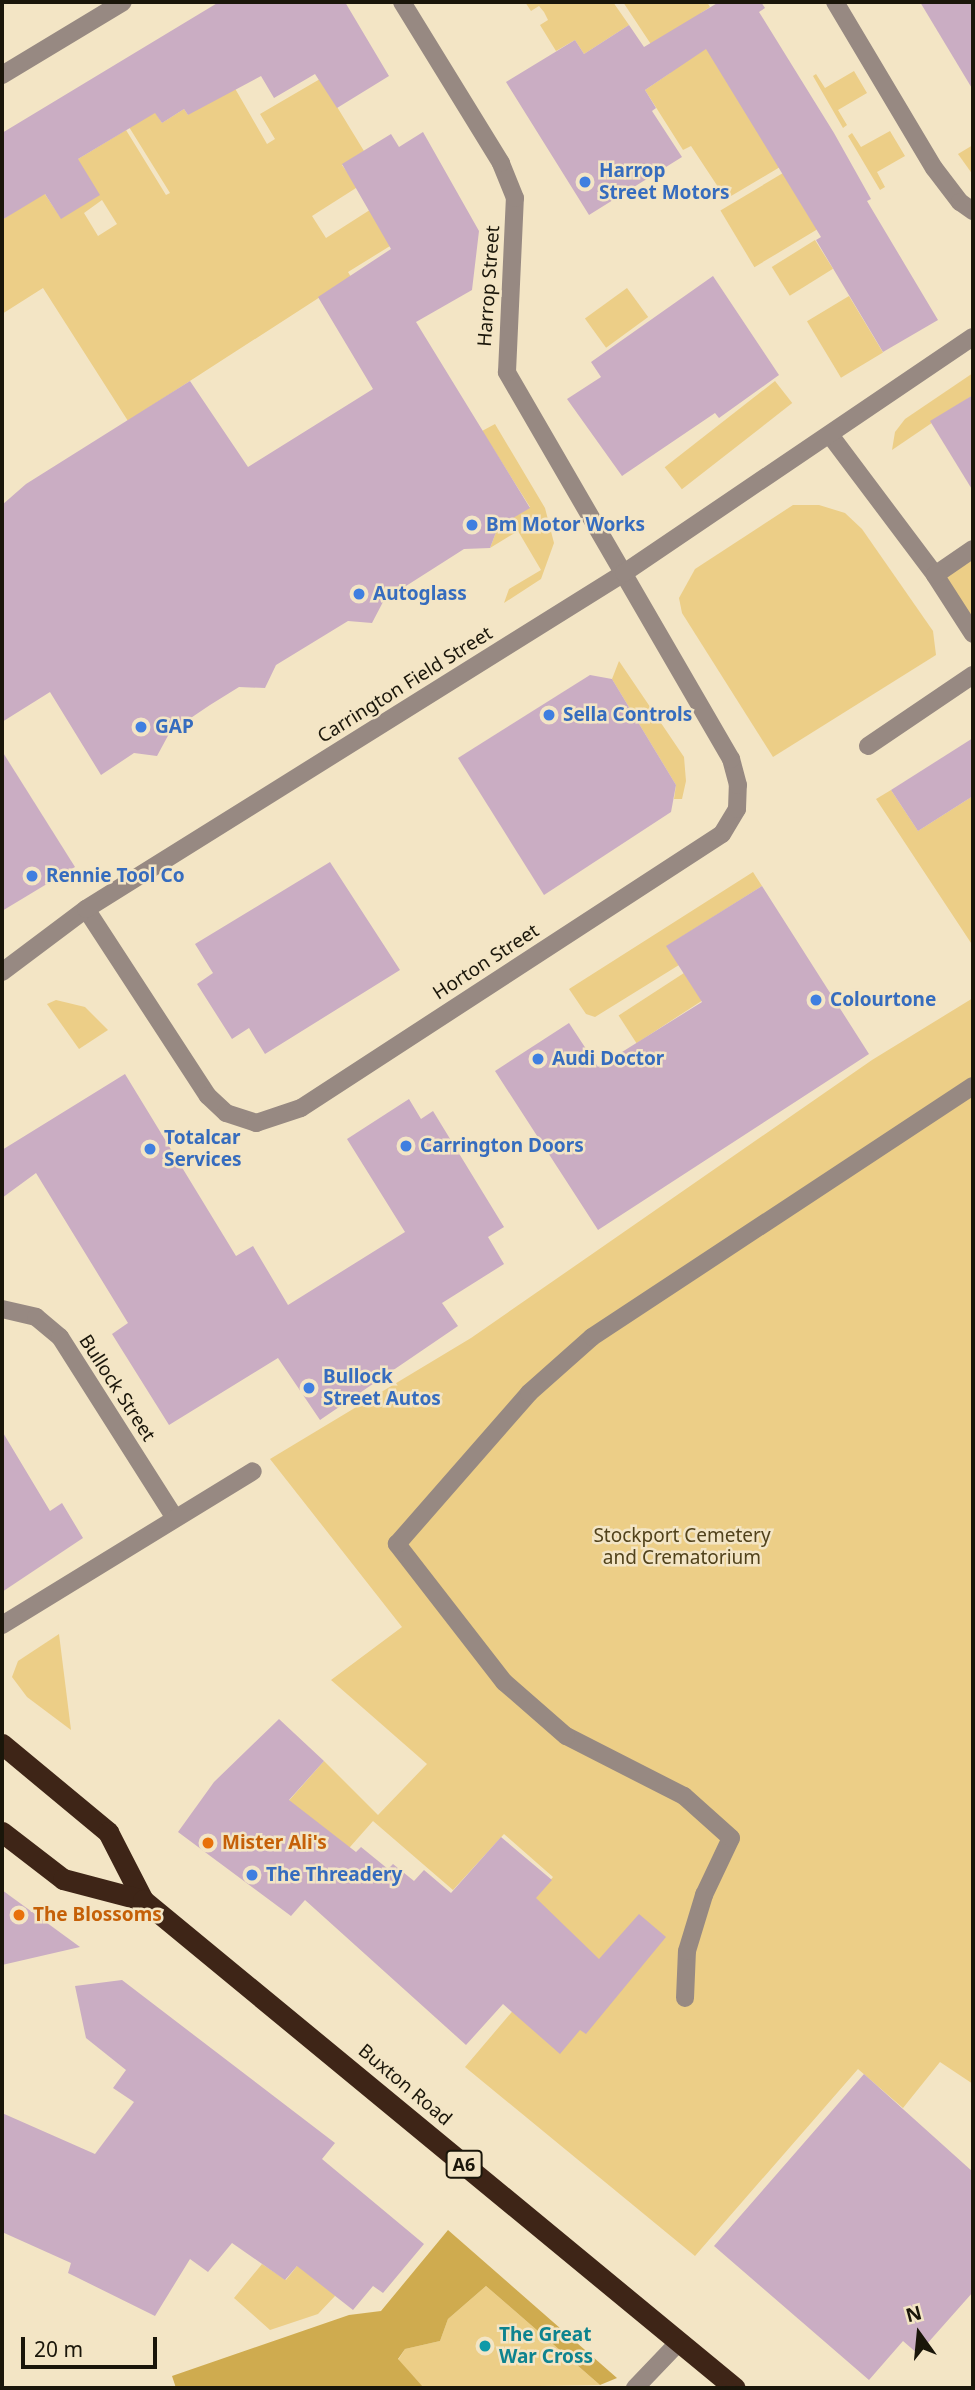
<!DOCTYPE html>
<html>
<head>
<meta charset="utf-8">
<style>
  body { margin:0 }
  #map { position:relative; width:975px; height:2390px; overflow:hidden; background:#f3e5c5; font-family:"Noto Sans",sans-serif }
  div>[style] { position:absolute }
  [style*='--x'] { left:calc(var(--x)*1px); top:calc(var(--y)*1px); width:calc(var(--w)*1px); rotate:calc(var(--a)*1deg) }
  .green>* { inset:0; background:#ecce87; transform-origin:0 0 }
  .forest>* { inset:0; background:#cfab4f }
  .building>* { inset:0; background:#caadc3 }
  .minor>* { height:18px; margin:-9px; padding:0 9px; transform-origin:9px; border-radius:9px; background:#978982 }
  .highway>* { height:21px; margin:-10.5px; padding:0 10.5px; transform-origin:10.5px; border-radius:10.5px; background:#3e2517 }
  .dots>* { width:19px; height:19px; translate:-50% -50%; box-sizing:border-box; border:4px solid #f3e5c5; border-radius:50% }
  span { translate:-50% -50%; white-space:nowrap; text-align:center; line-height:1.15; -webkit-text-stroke:5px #f3e5c5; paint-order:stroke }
  .shield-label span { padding:2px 5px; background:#f3e5c5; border:2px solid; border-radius:5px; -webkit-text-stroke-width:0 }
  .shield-label { font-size:18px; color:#1a160a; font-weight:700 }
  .shop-label { font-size:19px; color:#366cbe; font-weight:700 }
  .left { translate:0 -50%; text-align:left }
  .street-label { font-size:19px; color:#1a160a }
  .park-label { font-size:19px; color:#51421b }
  .food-label { font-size:19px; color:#c56008; font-weight:700 }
  .culture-label { font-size:19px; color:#0d838f; font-weight:700 }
  .frame { position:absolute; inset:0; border:4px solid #1a160a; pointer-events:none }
  .north { position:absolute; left:884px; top:2299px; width:70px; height:70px; -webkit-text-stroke:5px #f3e5c5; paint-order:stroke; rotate:345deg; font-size:19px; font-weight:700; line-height:28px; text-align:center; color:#1a160a }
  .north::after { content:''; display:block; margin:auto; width:24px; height:32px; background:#1a160a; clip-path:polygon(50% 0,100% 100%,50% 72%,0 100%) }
  .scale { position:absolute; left:21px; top:2337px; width:136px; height:32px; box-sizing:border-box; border:4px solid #1a160a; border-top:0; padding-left:9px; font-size:21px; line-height:24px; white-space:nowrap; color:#1a160a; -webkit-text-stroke:5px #f3e5c5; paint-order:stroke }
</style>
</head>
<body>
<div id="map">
  <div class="green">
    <i style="clip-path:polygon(525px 2px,613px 2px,629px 25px,584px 54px,575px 40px,556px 51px,540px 25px,548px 20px,544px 12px,539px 6px,531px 11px)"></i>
    <i style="clip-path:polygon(623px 2px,707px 2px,710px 7px,701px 13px,780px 167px,726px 199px,691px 146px,683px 150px,645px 90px,670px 73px)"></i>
    <i style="clip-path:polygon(evenodd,225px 71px,267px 144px,275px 139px,260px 114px,320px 79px,364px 151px,342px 165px,350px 176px,378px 174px,312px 216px,326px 238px,376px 206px,450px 209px,348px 272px,351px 277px,128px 421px,43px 288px,2px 314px,2px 220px,17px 210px,38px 184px,61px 218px,78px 159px,126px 130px,166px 195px,170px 193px,129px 127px,155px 112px,162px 123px,184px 109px,188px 115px,225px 71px,102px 200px,117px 224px,98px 236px,84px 213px,102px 200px)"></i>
    <i style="clip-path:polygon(854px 71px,867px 93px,838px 110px,847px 125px,843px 128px,813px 76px,816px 74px,825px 88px)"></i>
    <i style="clip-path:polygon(890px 131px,905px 156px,877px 172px,885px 187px,880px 190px,848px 136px,852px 133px,861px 147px)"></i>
    <i style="clip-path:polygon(973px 145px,973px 175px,958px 154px)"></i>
    <i style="left:783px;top:173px;width:66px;height:73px;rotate:59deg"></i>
    <i style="left:815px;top:240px;width:34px;height:51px;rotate:58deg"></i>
    <i style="left:627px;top:288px;width:36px;height:52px;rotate:54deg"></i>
    <i style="left:849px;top:296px;width:66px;height:49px;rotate:59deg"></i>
    <i style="clip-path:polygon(973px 373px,973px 395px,892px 450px,895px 432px,905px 419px)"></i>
    <i style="left:775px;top:381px;width:28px;height:140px;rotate:52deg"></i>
    <i style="clip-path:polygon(495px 424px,545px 508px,554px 543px,541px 579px,504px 603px,509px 589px,541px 570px,518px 531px,490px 548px,498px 527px,530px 507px,482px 431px)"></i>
    <i style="clip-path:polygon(793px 505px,819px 505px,845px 513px,862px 529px,933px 631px,936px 655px,773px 757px,682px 613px,679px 598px,695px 569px)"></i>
    <i style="clip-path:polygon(973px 548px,973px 634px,935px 575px)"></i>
    <i style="clip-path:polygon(619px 661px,684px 757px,686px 781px,682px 799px,674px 799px,676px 785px,612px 679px)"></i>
    <i style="clip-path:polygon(891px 790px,918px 831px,973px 796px,973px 946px,876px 799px)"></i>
    <i style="clip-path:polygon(753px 872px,762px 886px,667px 946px,679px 965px,595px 1017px,586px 1014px,569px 989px)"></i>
    <i style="left:684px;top:973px;width:33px;height:78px;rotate:57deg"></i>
    <i style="clip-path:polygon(973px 998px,973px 2084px,940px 2062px,903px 2108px,858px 2069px,695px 2256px,465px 2067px,516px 2007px,489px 1953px,553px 1877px,504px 1834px,453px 1890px,373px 1821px,335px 1864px,271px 1821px,324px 1761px,378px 1815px,427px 1764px,331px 1680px,402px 1627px,270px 1459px,471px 1338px,872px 1060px)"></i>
    <i style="clip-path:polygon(56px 1000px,85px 1007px,108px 1030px,79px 1049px,47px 1004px)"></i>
    <i style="clip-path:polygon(59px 1634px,71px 1730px,27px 1697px,12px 1677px,18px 1661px)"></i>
    <i style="clip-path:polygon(316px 2242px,335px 2296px,318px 2314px,270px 2330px,234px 2298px,262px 2264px,286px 2280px)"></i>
    <i style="clip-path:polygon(486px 2286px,600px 2385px,424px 2388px,398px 2360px,405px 2349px,440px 2341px,448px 2319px)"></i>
  </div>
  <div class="forest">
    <i style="clip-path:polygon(448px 2230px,617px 2378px,600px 2385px,486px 2286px,448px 2319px,440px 2341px,405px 2349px,398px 2359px,424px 2388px,176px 2388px,172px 2376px,349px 2315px,381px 2311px)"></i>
  </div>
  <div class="building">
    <i style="clip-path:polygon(219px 2px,345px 2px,389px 76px,337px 108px,315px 74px,274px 98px,261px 76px,188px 115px,184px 109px,162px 123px,155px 113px,78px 159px,100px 195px,61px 219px,45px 194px,2px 220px,2px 133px)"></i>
    <i style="clip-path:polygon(719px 2px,761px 2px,765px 8px,759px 12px,834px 133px,871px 199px,867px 201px,938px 320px,883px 352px,816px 240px,821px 237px,706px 49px,645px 90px,656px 108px,652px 111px,682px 157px,589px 215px,506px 82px,575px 40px,584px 54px,629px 25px,644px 47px)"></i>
    <i style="clip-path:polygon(920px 2px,973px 2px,973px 90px)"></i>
    <i style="clip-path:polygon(423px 132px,479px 231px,472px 290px,416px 322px,530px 508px,498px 527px,490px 548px,464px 549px,384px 600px,372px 623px,348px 621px,276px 665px,265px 688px,239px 687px,210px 705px,170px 732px,157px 756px,134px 753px,101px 775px,50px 692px,2px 722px,2px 505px,26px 484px,190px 381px,248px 467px,373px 389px,318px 297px,391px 249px,342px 164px,391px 134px,399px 147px)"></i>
    <i style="clip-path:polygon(713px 276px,779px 375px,719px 418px,715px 413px,622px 476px,567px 399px,601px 377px,591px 362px)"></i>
    <i style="clip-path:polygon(973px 395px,973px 491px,930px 421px)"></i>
    <i style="clip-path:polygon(590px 675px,612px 679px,676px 785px,671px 812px,544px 895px,458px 758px)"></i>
    <i style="clip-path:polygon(973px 738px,973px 796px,918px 831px,891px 790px)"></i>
    <i style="clip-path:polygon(2px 751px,75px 867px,2px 911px)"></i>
    <i style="clip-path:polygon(330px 862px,400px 970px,265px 1054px,249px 1028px,232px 1039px,197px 984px,213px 973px,195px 944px)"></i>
    <i style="clip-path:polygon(762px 886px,869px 1054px,598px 1230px,495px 1071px,569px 1023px,598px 1067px,702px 1002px,666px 946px)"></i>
    <i style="clip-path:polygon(125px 1074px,236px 1256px,253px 1246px,288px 1305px,405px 1232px,347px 1139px,409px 1099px,421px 1119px,433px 1111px,504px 1227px,488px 1237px,504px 1264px,442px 1303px,458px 1326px,320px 1420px,278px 1358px,169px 1425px,112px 1334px,128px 1323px,36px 1173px,2px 1198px,2px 1150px)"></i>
    <i style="clip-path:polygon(2px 1431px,50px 1511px,62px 1503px,83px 1538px,2px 1592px)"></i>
    <i style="clip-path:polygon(279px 1719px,324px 1761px,289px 1800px,356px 1852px,361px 1847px,388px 1869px,393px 1864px,414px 1881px,424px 1870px,451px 1893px,501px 1837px,552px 1880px,536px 1898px,599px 1959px,639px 1914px,666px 1937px,586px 2034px,580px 2030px,560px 2054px,503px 2004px,466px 2045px,305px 1900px,291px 1916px,178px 1832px,214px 1782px)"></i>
    <i style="clip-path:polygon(2px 1890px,80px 1947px,2px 1965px)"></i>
    <i style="clip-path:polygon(122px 1980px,335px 2143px,322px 2159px,424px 2244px,383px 2293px,373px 2286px,353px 2310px,297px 2266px,285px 2280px,232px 2243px,208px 2272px,190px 2259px,155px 2316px,68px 2273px,71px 2263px,2px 2232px,2px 2113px,95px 2154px,134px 2102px,113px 2088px,126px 2070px,86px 2038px,75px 1986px)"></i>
    <i style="clip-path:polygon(864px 2074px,973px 2172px,973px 2292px,918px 2354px,903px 2341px,869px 2380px,714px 2246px)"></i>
  </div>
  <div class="minor">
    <i style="--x:835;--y:2;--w:193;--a:59.2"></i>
    <i style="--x:934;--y:168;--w:43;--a:52.6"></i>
    <i style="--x:960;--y:202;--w:16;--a:35"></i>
    <i style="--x:2;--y:75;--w:141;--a:-31.1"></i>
    <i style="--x:830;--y:435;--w:175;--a:53.1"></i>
    <i style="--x:935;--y:575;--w:70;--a:57.2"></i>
    <i style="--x:935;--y:575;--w:46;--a:-34.4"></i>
    <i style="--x:868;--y:746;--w:127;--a:-34.1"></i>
    <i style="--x:86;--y:909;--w:223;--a:56.9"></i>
    <i style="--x:208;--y:1096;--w:25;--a:43"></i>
    <i style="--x:226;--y:1113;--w:32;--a:18"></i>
    <i style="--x:256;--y:1123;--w:47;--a:-18.4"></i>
    <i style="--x:301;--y:1108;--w:502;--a:-33.06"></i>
    <i style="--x:722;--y:834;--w:29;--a:-59"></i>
    <i style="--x:737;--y:809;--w:24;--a:-88"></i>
    <i style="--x:738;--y:785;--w:27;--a:-105"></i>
    <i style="--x:731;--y:759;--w:447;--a:-120.1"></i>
    <i style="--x:507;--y:372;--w:174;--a:-87.4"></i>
    <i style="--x:515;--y:198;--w:38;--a:-112"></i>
    <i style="--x:501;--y:163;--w:189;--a:-121.6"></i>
    <i style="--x:2;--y:972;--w:105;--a:-36.9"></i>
    <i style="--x:86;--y:909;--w:634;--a:-31.99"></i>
    <i style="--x:624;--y:573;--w:421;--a:-34.1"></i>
    <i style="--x:2;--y:1309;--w:35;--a:13"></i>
    <i style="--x:36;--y:1317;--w:31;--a:40"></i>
    <i style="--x:60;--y:1337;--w:214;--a:57.6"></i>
    <i style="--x:2;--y:1625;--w:294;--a:-31.5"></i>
    <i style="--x:685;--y:1998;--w:47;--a:-87.6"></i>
    <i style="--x:687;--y:1951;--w:59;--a:-73.1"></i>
    <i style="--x:704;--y:1895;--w:63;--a:-64.7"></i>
    <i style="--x:731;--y:1838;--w:63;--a:-138.2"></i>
    <i style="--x:684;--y:1796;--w:132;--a:-153"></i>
    <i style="--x:566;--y:1736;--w:82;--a:-138.9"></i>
    <i style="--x:504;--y:1682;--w:175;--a:-127.8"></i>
    <i style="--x:397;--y:1544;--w:201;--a:-48.8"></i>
    <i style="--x:529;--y:1393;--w:84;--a:-41.6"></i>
    <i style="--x:592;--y:1337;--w:456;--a:-33.4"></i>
    <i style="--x:635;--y:2388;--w:64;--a:-46.3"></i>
  </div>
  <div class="highway">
    <i style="--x:2;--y:1744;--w:138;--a:39.7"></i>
    <i style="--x:108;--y:1832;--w:76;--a:62.8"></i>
    <i style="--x:2;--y:1832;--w:77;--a:37.6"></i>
    <i style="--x:63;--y:1879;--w:83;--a:14.7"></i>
    <i style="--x:143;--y:1900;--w:767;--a:39.5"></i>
  </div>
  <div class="dots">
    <i style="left:585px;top:182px;background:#3f7fe0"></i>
    <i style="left:472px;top:525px;background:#3f7fe0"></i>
    <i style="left:359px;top:594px;background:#3f7fe0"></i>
    <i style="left:549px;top:715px;background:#3f7fe0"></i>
    <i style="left:141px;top:727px;background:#3f7fe0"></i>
    <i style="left:32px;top:876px;background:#3f7fe0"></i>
    <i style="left:816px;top:1000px;background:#3f7fe0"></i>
    <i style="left:538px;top:1059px;background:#3f7fe0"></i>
    <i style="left:406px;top:1146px;background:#3f7fe0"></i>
    <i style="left:150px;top:1149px;background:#3f7fe0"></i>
    <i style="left:309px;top:1388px;background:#3f7fe0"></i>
    <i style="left:208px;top:1843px;background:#e8710a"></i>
    <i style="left:252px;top:1875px;background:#3f7fe0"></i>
    <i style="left:19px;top:1915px;background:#e8710a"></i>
    <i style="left:485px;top:2346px;background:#0f9aa8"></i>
  </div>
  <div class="shield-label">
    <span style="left:464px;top:2164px">A6</span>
  </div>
  <div class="shop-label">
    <span class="left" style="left:599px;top:182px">Harrop<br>Street Motors</span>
    <span class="left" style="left:486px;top:525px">Bm Motor Works</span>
    <span class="left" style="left:373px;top:594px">Autoglass</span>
    <span class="left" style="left:563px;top:715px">Sella Controls</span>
    <span class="left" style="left:155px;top:727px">GAP</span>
    <span class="left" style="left:46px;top:876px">Rennie Tool Co</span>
    <span class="left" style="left:830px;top:1000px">Colourtone</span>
    <span class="left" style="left:552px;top:1059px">Audi Doctor</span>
    <span class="left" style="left:164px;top:1149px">Totalcar<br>Services</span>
    <span class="left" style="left:420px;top:1146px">Carrington Doors</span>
    <span class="left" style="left:323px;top:1388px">Bullock<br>Street Autos</span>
    <span class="left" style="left:266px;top:1875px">The Threadery</span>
  </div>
  <div class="street-label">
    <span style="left:489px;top:286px;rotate:-86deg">Harrop Street</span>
    <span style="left:405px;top:685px;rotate:-32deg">Carrington Field Street</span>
    <span style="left:486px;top:962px;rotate:-33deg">Horton Street</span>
    <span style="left:117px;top:1388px;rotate:57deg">Bullock Street</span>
    <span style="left:405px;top:2085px;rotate:40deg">Buxton Road</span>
  </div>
  <div class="park-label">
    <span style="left:682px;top:1547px">Stockport Cemetery<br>and Crematorium</span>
  </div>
  <div class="food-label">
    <span class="left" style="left:222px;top:1843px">Mister Ali's</span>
    <span class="left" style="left:33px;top:1915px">The Blossoms</span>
  </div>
  <div class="culture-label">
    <span class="left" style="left:499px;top:2346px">The Great<br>War Cross</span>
  </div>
  <div class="frame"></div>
  <div class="north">N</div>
  <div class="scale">20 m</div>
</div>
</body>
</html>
